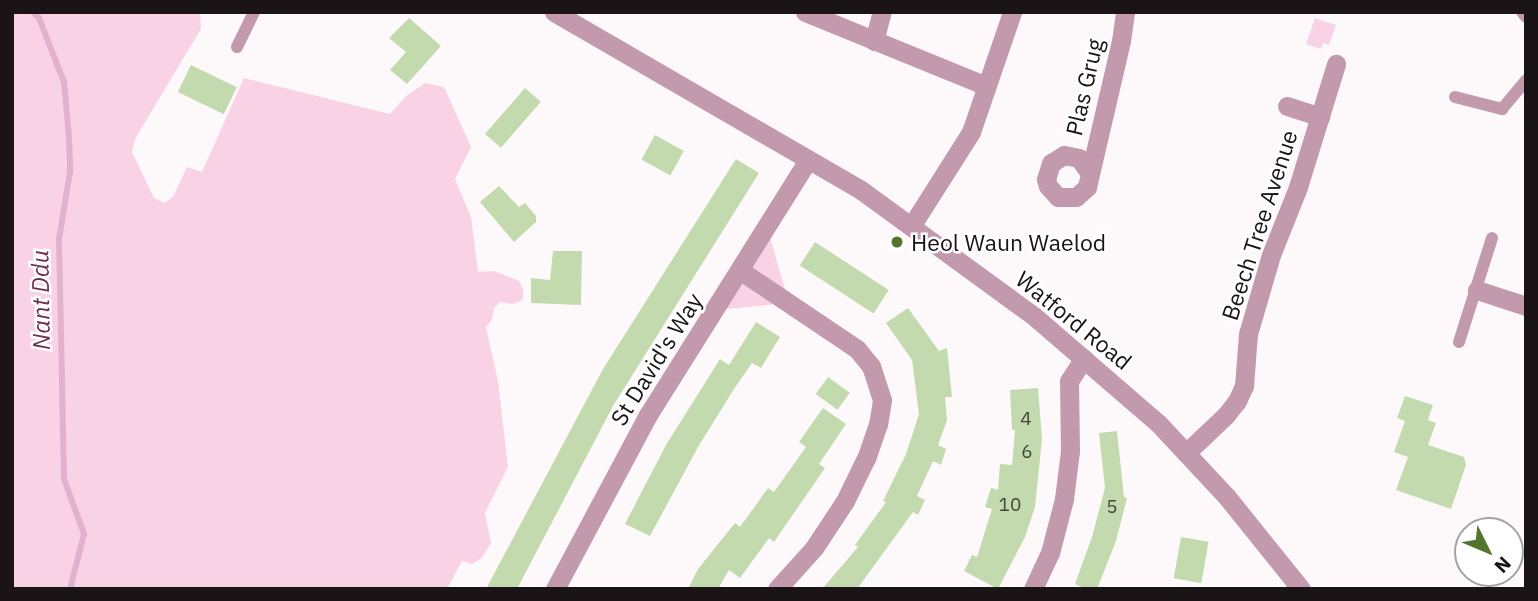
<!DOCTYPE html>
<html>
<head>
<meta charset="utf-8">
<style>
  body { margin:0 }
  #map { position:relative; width:1538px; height:601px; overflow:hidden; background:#fdf9fb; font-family:"IBM Plex Sans",sans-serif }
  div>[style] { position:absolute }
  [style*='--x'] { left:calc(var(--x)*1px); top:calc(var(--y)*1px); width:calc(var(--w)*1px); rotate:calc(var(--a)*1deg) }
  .green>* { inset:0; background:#f9d2e5 }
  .stream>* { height:6px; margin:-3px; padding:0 3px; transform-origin:3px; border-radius:3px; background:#e2b1cb }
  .building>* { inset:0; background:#c3daae; transform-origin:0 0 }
  .service>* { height:12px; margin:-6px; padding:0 6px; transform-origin:6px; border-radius:6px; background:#c399ae }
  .minor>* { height:19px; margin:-9.5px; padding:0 9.5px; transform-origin:9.5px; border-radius:9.5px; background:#c399ae }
  .tertiary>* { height:19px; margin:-9.5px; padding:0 9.5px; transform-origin:9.5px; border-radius:9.5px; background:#c399ae }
  .dots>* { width:19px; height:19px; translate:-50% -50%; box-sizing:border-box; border:4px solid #fff; border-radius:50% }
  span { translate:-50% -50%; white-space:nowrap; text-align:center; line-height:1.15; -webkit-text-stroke:5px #fff; paint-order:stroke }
  .number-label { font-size:19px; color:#44463d }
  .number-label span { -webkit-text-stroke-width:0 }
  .street-label { font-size:23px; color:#1a1417 }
  .poi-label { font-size:23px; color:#1a1417 }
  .left { translate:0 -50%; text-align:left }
  .water-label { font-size:24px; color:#6e3254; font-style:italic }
  .frame { position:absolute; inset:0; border:14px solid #1a1417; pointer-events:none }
  .north { position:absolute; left:1454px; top:517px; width:70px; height:70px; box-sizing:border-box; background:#fff; border:2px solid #a3a1a2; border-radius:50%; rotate:133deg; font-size:19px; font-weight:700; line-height:28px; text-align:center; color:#1a1417 }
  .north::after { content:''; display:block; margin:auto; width:24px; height:32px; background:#53752d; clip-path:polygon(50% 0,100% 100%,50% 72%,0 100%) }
</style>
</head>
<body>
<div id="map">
  <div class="green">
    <i style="clip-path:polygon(12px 12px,200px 12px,201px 29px,135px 139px,132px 152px,154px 198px,165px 203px,173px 197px,187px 167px,202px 172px,244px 78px,390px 114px,405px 97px,425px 83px,444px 87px,471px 147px,455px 179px,471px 217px,478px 272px,493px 271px,507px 276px,519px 281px,523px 289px,523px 300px,512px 304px,500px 302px,494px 308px,492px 320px,486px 327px,498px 381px,508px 467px,485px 513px,491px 543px,482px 558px,472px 564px,462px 561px,447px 589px,12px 589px)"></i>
    <i style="clip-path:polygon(1315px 18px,1336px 25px,1329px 45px,1323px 43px,1321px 49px,1306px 44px)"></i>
    <i style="clip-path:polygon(767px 227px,789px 303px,716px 310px)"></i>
  </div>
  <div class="stream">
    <i style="--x:33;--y:12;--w:8;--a:45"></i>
    <i style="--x:39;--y:18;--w:69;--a:68.7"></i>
    <i style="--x:64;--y:82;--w:55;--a:84.8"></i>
    <i style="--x:69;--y:137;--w:35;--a:88"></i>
    <i style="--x:70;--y:172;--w:68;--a:99.3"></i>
    <i style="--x:59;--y:239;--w:240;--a:88.8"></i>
    <i style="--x:64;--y:479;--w:59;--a:70"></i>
    <i style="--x:84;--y:534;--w:57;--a:104.3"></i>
  </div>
  <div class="building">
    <i style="clip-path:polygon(409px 18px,441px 46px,407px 84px,390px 70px,406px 52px,389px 38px)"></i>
    <i style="left:191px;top:65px;width:51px;height:30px;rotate:26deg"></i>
    <i style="left:525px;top:88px;width:21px;height:61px;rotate:41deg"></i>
    <i style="left:655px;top:135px;width:33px;height:28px;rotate:29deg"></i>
    <i style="clip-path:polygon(736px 159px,759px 173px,613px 406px,517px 589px,486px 589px,603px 369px)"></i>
    <i style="clip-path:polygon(499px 186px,519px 207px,525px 203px,536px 216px,536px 222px,514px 242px,480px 202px)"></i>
    <i style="left:815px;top:242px;width:88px;height:28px;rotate:33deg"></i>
    <i style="clip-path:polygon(553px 251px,582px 251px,581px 305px,531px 303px,531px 278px,550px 280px)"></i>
    <i style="clip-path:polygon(908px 308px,939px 351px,947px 348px,952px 397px,945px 397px,947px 420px,938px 445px,946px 449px,941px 465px,933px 461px,917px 496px,925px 500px,918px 515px,913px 512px,857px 589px,822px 589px,858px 547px,855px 545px,886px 502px,883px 501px,906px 454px,919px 414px,912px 360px,886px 323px)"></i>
    <i style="clip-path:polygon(756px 322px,780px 337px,761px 368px,752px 363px,734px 389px,698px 447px,650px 536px,625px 524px,666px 445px,720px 359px,729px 365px)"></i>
    <i style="left:828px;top:377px;width:27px;height:21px;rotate:36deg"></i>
    <i style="clip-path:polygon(1038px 388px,1042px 439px,1035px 507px,1025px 537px,998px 589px,964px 571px,972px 555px,977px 557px,992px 509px,985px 507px,991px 488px,998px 490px,1000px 464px,1012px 465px,1015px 430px,1012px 430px,1010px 390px)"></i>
    <i style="clip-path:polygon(1405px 396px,1433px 405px,1428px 420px,1436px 423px,1428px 445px,1464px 457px,1466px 465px,1451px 509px,1396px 490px,1408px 457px,1394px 452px,1405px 421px,1397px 418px)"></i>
    <i style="clip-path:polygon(823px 408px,846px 424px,819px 464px,825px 468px,774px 542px,769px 538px,740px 578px,729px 570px,718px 589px,688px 589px,698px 569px,735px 523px,740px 527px,768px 488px,774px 492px,806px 447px,799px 442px)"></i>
    <i style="clip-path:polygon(1117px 431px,1124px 497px,1127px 498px,1116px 541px,1097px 589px,1087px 589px,1075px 584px,1092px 537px,1105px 488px,1099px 433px)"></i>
    <i style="left:1181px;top:537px;width:28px;height:42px;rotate:10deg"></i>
  </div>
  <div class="service">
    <i style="--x:1522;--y:12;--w:6;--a:51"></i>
    <i style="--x:237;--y:47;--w:39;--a:-64"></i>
    <i style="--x:1455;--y:97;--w:49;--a:14.3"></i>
    <i style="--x:1502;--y:109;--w:38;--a:-50"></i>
    <i style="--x:1459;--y:342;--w:109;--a:-72.4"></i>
  </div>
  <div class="minor">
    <i style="--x:805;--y:12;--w:196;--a:22.2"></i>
    <i style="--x:874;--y:41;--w:30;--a:-75"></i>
    <i style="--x:1287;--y:106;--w:35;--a:18"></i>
    <i style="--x:1089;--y:172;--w:17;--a:-126"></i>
    <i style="--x:1079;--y:158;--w:15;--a:-169"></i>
    <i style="--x:1064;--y:155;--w:15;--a:148"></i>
    <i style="--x:1051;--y:163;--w:17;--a:107"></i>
    <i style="--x:1046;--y:179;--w:7;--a:74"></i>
    <i style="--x:1048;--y:186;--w:15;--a:48"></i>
    <i style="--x:1058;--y:197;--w:18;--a:0"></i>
    <i style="--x:1076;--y:197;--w:15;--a:-42"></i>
    <i style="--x:1087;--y:187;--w:150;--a:-76.9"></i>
    <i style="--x:1121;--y:41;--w:29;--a:-82"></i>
    <i style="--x:912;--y:225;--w:110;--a:-57.6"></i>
    <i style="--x:971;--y:132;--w:127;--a:-71.1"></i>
    <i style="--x:741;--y:271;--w:140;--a:33.9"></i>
    <i style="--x:857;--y:349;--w:22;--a:51"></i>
    <i style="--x:871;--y:366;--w:36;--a:72"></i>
    <i style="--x:882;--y:400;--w:24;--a:99"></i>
    <i style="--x:878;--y:424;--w:36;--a:109"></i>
    <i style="--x:866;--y:458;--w:48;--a:116"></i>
    <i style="--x:845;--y:501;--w:56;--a:123.4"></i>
    <i style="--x:814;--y:548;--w:55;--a:132.1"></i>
    <i style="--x:1477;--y:290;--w:52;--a:18.1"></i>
    <i style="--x:1186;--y:453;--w:55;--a:-43.5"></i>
    <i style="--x:1226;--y:415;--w:18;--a:-52"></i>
    <i style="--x:1237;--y:401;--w:17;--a:-65"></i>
    <i style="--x:1244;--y:386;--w:52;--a:-85.6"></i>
    <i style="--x:1248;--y:334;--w:82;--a:-73.8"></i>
    <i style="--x:1271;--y:255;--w:73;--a:-68.3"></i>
    <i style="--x:1298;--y:187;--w:129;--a:-72.8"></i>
    <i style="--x:555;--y:589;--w:197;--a:-61.9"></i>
    <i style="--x:648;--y:415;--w:301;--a:-57.9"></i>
    <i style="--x:1033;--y:589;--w:40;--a:-65"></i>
    <i style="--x:1050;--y:553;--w:56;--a:-75.5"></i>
    <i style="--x:1064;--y:499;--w:48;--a:-82.9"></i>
    <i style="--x:1070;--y:451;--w:70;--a:-90.8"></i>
    <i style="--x:1069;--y:381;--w:27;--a:-57"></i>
  </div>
  <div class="tertiary">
    <i style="--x:554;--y:12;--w:355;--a:30.1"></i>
    <i style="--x:861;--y:190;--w:215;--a:36.1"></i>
    <i style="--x:1035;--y:317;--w:162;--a:40.8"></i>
    <i style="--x:1158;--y:423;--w:101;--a:47"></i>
    <i style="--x:1227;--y:497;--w:118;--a:51.2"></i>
  </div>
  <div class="dots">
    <i style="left:897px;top:242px;background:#53752d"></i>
  </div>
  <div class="number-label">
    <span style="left:1026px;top:419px">4</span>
    <span style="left:1027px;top:452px">6</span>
    <span style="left:1010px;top:505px">10</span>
    <span style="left:1112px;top:507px">5</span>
  </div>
  <div class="street-label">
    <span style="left:1084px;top:87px;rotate:-77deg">Plas Grug</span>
    <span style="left:1259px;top:225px;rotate:-72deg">Beech Tree Avenue</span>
    <span style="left:1074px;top:320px;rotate:39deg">Watford Road</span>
    <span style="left:656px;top:359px;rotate:-58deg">St David's Way</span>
  </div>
  <div class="poi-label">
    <span class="left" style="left:911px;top:242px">Heol Waun Waelod</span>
  </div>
  <div class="water-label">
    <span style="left:41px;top:300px;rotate:-91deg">Nant Ddu</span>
  </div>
  <div class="frame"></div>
  <div class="north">N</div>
</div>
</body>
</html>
